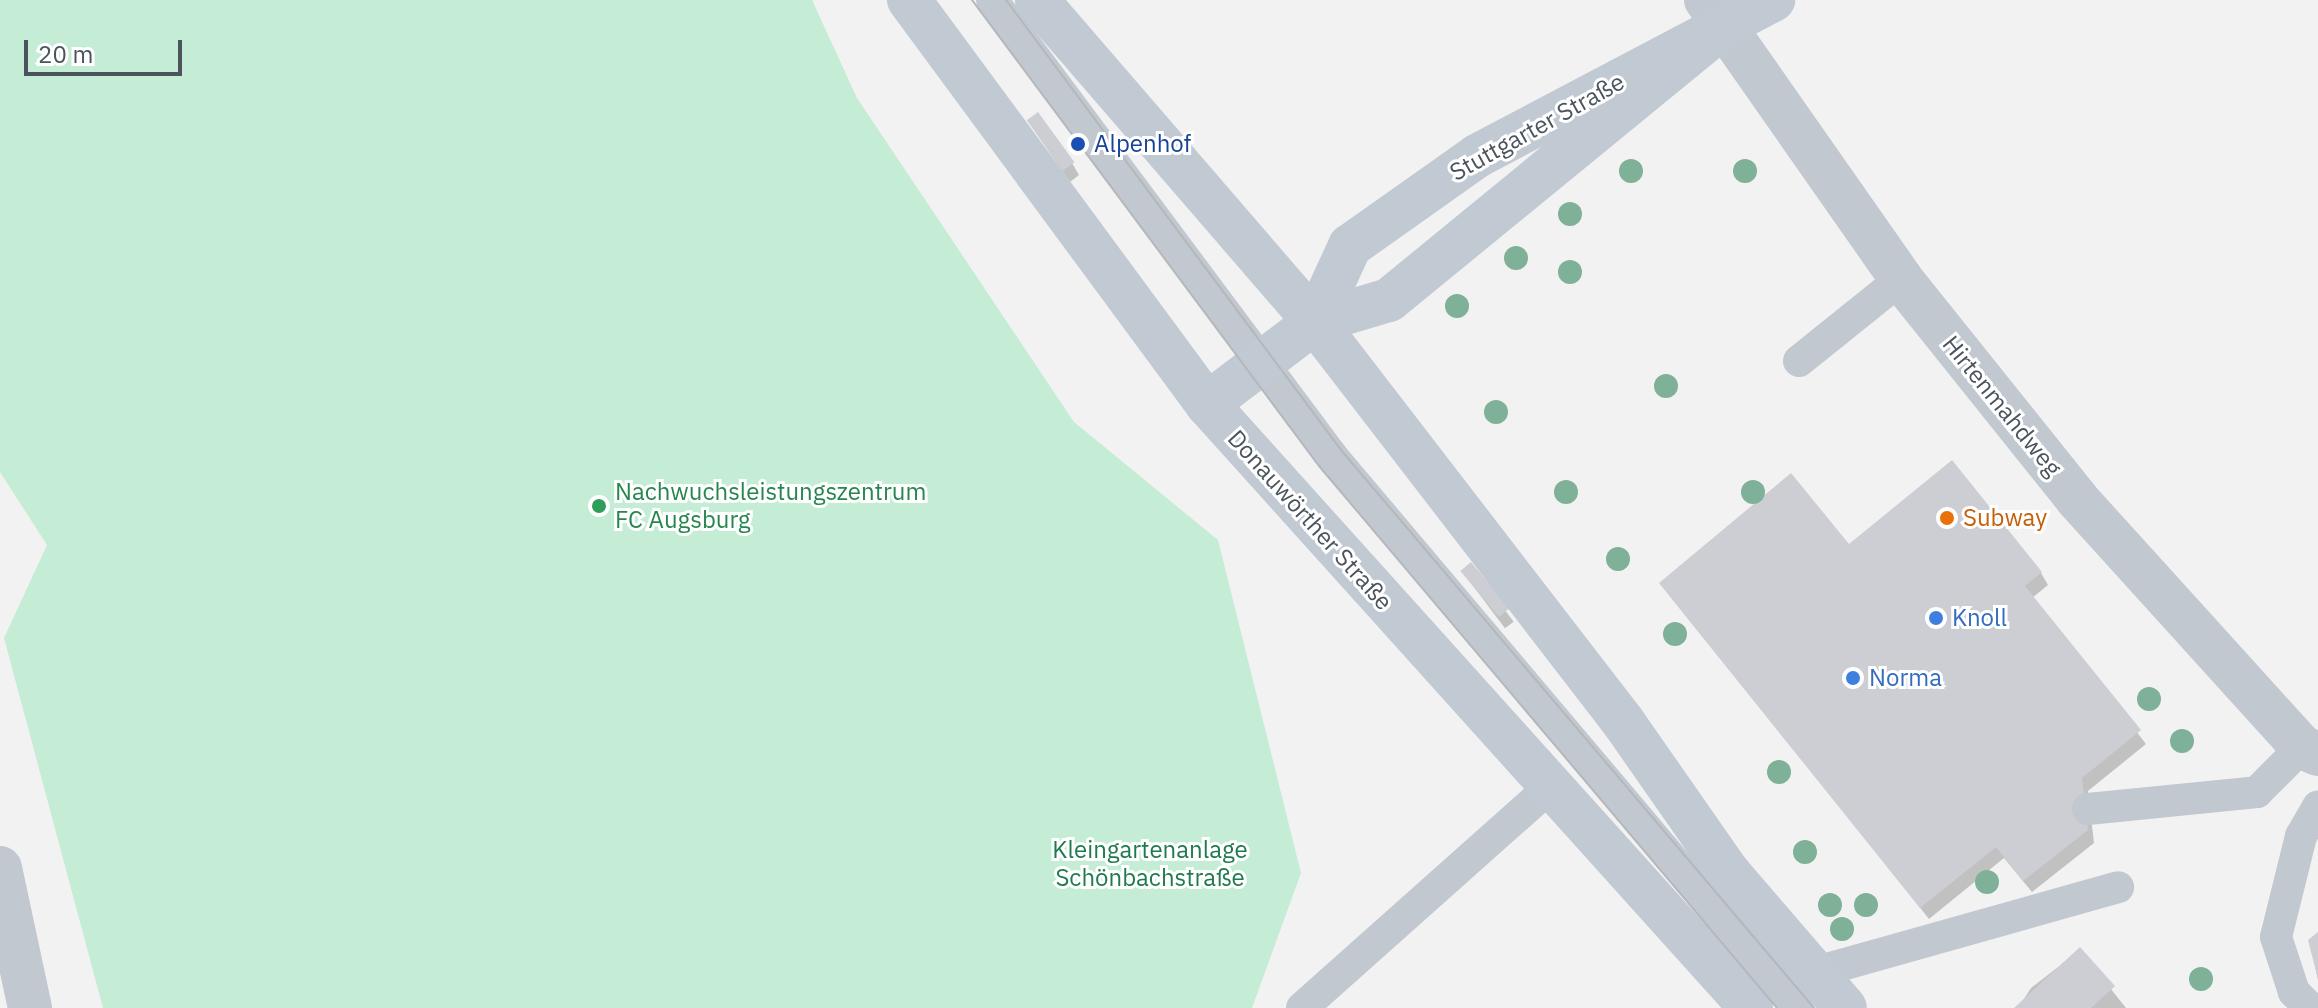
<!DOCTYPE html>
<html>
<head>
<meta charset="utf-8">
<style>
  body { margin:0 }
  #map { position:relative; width:2318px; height:1008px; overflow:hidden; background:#f3f2f2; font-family:"IBM Plex Sans",sans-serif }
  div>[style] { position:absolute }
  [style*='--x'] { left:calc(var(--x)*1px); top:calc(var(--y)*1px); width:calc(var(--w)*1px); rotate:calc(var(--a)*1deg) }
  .green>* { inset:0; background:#c5ecd5 }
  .shadow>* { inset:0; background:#0003; transform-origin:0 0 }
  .building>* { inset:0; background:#ccced3; transform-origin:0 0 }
  .lane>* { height:32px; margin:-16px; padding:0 16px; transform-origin:16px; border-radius:16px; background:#c1c8cf }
  .street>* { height:44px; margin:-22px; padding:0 22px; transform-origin:22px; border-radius:22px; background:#c1c8cf }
  .secondary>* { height:44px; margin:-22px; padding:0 22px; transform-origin:22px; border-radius:22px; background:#c1c9d3 }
  .tram>* { height:2px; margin:-1px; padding:0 1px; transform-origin:1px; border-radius:1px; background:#b4b7bb }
  .trees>* { width:24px; height:24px; margin:-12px; border-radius:50%; background:#7fb098 }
  .dots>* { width:22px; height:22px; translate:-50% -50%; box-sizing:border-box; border:4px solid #fff; border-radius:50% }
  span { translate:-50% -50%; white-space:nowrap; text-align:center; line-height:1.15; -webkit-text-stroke:6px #fff; paint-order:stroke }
  .street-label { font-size:24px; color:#4b545d }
  .transit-label { font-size:24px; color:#164399 }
  .left { translate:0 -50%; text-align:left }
  .leisure-label { font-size:24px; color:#27864d }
  .food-label { font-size:24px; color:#c56008 }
  .shop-label { font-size:24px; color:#366cbe }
  .park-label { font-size:24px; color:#207a4f }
  .scale { position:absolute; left:24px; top:40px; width:158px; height:36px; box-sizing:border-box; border:4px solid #4b545d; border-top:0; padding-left:10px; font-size:24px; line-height:28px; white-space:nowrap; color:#4b545d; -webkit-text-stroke:6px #fff; paint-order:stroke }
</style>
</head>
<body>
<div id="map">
  <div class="green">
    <i style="clip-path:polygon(0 0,812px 0,857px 98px,1074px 422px,1218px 540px,1301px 873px,1252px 1008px,103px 1008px,4px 638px,47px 545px,0 472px)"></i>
  </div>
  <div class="shadow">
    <i style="clip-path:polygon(1036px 133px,1072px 163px,1079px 175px,1070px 182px)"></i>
    <i style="clip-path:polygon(1848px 547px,2041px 573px,2048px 585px,2032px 598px,2146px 744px,2088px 791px,2094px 843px,2032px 892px,2004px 858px,1929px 919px,1662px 583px)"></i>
    <i style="left:1471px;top:565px;width:71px;height:11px;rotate:53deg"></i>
    <i style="clip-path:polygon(2318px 934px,2318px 980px,2310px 941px)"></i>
    <i style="clip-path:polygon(2080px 950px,2126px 1008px,2018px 1008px,2031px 988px)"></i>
  </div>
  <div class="building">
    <i style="left:1038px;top:112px;width:62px;height:14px;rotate:54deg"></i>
    <i style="clip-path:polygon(1952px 460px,2042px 572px,2025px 586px,2141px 730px,2082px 778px,2088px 830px,2023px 881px,1996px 847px,1920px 908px,1659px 583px,1791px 473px,1849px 544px)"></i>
    <i style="left:1471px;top:562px;width:60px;height:14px;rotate:50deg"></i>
    <i style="clip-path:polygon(2318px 932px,2318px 979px,2308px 940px)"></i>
    <i style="clip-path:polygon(2080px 947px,2115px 986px,2091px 1008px,2014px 1008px)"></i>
  </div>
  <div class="lane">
    <i style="--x:992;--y:0;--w:569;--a:53.29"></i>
    <i style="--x:1332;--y:456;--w:722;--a:49.83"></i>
    <i style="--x:1799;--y:361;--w:131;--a:-38.8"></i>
    <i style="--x:2088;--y:809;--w:170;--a:-5.7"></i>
    <i style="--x:2257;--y:792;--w:64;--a:-45"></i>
    <i style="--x:1813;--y:973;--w:317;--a:-15.7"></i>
    <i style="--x:1302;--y:1008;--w:334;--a:-41.7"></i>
    <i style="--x:2310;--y:1008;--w:23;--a:-135"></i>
    <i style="--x:2294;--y:992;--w:58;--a:-108.1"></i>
    <i style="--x:2276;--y:937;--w:104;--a:-76.1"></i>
    <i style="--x:2301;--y:836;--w:34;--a:-60"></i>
  </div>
  <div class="street">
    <i style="--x:1706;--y:0;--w:340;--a:55"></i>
    <i style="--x:1901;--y:279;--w:282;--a:51.3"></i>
    <i style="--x:2077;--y:499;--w:335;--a:47.8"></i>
    <i style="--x:2302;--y:747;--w:17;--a:24"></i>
    <i style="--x:0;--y:868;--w:143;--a:77.9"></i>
  </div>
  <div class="secondary">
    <i style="--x:909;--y:0;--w:502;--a:53.59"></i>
    <i style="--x:1207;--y:404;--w:813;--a:47.99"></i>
    <i style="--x:1037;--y:0;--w:425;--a:49.2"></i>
    <i style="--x:1315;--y:322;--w:506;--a:52.38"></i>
    <i style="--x:1624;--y:723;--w:182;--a:55.1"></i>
    <i style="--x:1728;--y:872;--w:179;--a:49.3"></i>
    <i style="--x:1315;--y:322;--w:84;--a:-65.3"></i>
    <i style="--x:1350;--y:246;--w:156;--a:-35.3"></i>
    <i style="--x:1477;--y:156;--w:335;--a:-27.8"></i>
    <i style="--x:1207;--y:404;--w:136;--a:-37.2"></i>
    <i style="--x:1315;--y:322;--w:77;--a:-16.6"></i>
    <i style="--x:1389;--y:300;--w:431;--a:-39.3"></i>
  </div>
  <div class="tram">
    <i style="--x:972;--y:0;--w:581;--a:53.33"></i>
    <i style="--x:1319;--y:466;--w:710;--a:49.8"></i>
    <i style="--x:1006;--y:0;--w:561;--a:53.33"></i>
    <i style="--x:1341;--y:450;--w:732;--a:49.71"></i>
  </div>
  <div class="trees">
    <i style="left:1631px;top:171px"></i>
    <i style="left:1745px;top:171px"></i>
    <i style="left:1570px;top:214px"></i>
    <i style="left:1516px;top:258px"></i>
    <i style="left:1570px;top:272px"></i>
    <i style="left:1457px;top:306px"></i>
    <i style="left:1666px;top:386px"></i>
    <i style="left:1496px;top:412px"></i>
    <i style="left:1566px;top:492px"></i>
    <i style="left:1753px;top:492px"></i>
    <i style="left:1618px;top:559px"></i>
    <i style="left:1675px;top:634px"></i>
    <i style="left:2149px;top:699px"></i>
    <i style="left:2182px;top:741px"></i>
    <i style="left:1779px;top:772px"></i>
    <i style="left:1805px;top:852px"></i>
    <i style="left:1987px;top:882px"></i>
    <i style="left:1830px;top:905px"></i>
    <i style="left:1866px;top:905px"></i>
    <i style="left:1842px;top:929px"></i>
    <i style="left:2201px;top:979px"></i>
  </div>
  <div class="dots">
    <i style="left:1078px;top:144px;background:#1a4fb4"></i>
    <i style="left:599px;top:506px;background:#2e9e5b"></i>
    <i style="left:1947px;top:518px;background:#e8710a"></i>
    <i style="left:1936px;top:618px;background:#3f7fe0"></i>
    <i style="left:1853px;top:678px;background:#3f7fe0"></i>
  </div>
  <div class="street-label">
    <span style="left:1537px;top:127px;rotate:-29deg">Stuttgarter Straße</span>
    <span style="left:2002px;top:406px;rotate:51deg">Hirtenmahdweg</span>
    <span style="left:1310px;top:520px;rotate:48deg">Donauwörther Straße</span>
  </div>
  <div class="transit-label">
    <span class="left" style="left:1094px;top:144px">Alpenhof</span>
  </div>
  <div class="leisure-label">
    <span class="left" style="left:615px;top:506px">Nachwuchsleistungszentrum<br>FC Augsburg</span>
  </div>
  <div class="food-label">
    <span class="left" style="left:1963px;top:518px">Subway</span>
  </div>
  <div class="shop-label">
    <span class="left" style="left:1952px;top:618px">Knoll</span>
    <span class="left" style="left:1869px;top:678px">Norma</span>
  </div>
  <div class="park-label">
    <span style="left:1150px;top:864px">Kleingartenanlage<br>Schönbachstraße</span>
  </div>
  <div class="scale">20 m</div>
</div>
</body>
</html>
